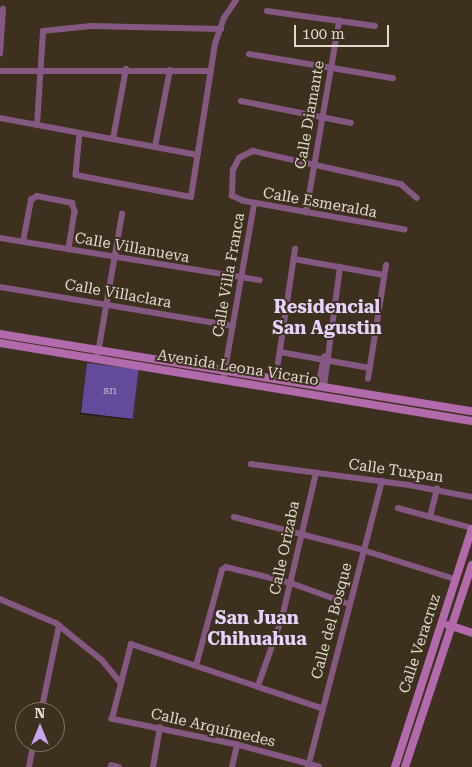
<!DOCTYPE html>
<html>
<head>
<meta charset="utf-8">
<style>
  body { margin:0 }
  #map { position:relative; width:472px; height:767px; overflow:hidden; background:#3d301e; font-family:"Roboto Serif",serif }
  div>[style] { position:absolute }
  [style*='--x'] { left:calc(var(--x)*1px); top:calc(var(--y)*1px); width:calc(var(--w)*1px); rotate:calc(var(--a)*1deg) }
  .shadow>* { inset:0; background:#0007 }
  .building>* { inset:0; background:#634b9c; transform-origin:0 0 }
  .street>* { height:5.5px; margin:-2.75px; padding:0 2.75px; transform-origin:2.75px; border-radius:2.75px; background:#855881 }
  .secondary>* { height:8px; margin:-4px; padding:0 4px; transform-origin:4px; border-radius:4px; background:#b26aad }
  span { translate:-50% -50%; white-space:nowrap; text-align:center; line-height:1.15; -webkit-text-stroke:4px #3d301e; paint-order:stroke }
  .number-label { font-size:12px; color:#c2b5c2 }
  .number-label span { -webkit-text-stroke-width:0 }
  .street-label { font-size:15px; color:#e1d8ce }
  .quarter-label { font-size:18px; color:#e7d4fe; font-weight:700 }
  .north { position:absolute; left:15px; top:702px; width:50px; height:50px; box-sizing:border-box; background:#3d301e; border:1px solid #7f7364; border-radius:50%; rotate:0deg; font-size:14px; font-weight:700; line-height:20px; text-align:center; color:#e1d8ce }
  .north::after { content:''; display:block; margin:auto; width:18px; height:22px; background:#c9a5ee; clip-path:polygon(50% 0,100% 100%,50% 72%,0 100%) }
  .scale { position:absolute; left:294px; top:25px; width:95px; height:22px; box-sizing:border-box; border:2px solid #e1d8ce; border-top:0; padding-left:6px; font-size:15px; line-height:18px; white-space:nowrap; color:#e1d8ce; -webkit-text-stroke:4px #3d301e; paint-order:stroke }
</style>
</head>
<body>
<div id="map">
  <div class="shadow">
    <i style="clip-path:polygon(87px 365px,132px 418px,131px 420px,80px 414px)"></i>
  </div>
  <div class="building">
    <i style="left:87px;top:363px;width:52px;height:50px;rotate:7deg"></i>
  </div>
  <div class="street">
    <i style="--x:267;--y:11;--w:109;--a:7.9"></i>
    <i style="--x:0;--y:54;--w:45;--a:-86.2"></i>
    <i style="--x:249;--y:54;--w:146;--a:9.5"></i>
    <i style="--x:0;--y:71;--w:211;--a:0"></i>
    <i style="--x:241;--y:101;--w:112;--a:11.3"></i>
    <i style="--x:0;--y:118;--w:201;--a:10.6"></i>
    <i style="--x:37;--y:125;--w:94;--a:-86.3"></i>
    <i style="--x:43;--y:31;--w:48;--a:-5.9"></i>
    <i style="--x:91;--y:26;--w:130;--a:1.3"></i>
    <i style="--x:80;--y:133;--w:42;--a:95.4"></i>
    <i style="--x:76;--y:175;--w:117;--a:10.8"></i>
    <i style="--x:191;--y:197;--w:155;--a:-81.1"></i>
    <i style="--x:215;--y:44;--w:28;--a:-71"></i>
    <i style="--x:224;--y:18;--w:22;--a:-56"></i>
    <i style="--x:113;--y:139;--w:71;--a:-79.5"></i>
    <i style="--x:155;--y:147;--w:78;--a:-79"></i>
    <i style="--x:306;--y:213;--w:195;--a:-80.2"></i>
    <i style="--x:405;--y:230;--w:165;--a:-169.9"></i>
    <i style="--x:243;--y:201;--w:12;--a:-156"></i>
    <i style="--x:232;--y:196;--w:26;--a:-88"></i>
    <i style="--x:233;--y:170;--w:13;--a:-63"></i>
    <i style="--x:239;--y:158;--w:16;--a:-27"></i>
    <i style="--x:253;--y:151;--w:152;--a:12.6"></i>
    <i style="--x:401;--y:184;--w:21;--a:41"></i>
    <i style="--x:0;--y:238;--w:263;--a:9.2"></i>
    <i style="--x:23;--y:242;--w:43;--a:-79.2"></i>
    <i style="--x:31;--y:200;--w:7;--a:-34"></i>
    <i style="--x:37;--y:196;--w:36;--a:11"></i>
    <i style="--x:72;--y:203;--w:9;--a:69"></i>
    <i style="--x:75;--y:211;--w:39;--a:99"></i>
    <i style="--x:294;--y:259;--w:91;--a:10.1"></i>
    <i style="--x:0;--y:287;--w:236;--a:9.5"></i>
    <i style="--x:280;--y:352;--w:91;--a:10.1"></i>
    <i style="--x:97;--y:359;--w:147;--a:-80.2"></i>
    <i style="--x:278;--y:363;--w:115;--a:-81.5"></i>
    <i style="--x:224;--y:375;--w:174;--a:-80"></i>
    <i style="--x:368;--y:379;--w:115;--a:-81"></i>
    <i style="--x:318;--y:386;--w:30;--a:-78"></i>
    <i style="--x:324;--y:387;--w:121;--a:-82.4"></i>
    <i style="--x:251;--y:464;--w:159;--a:7.6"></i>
    <i style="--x:409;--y:485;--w:64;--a:10.8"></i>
    <i style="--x:398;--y:508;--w:77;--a:15.1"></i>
    <i style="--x:234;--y:517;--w:133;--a:14.3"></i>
    <i style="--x:363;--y:550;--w:96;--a:17.5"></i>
    <i style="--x:430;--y:517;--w:29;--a:-76"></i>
    <i style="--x:0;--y:599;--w:61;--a:23.2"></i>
    <i style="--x:56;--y:623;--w:59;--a:38.8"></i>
    <i style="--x:102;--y:660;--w:30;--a:50"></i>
    <i style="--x:196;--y:666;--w:99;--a:-74.8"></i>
    <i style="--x:222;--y:570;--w:5;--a:-37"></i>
    <i style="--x:226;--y:567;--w:67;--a:13.8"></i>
    <i style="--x:291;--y:583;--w:62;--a:19.9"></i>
    <i style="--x:258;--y:686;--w:72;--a:-70.6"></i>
    <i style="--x:282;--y:618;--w:149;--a:-76.8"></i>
    <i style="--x:41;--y:712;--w:88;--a:-78.2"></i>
    <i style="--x:111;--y:765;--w:8;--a:14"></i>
    <i style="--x:29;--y:767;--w:25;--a:-79"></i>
    <i style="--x:153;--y:767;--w:40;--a:-80"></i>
    <i style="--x:232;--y:767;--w:23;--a:-77"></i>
    <i style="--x:308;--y:767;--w:295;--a:-75.5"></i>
    <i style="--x:319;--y:767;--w:85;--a:-165"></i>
    <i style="--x:237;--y:745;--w:128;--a:-168.3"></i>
    <i style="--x:112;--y:719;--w:77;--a:-75.8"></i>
    <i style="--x:131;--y:644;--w:200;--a:18.6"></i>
  </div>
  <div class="secondary">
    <i style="--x:0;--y:334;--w:478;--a:9.3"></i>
    <i style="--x:0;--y:343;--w:478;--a:9.4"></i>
    <i style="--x:448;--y:625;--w:25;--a:18"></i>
    <i style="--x:395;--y:767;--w:250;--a:-72.1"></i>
    <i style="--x:405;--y:767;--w:213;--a:-71.7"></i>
  </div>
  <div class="number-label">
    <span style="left:110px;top:391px">sn</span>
  </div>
  <div class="street-label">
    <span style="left:310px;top:115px;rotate:-80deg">Calle Diamante</span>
    <span style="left:320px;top:203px;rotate:10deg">Calle Esmeralda</span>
    <span style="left:132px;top:248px;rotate:10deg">Calle Villanueva</span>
    <span style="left:229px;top:275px;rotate:-80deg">Calle Villa Franca</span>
    <span style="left:118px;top:294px;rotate:10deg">Calle Villaclara</span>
    <span style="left:238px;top:368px;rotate:9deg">Avenida Leona Vicario</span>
    <span style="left:396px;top:471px;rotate:8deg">Calle Tuxpan</span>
    <span style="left:285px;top:548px;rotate:-78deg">Calle Orizaba</span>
    <span style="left:332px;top:621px;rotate:-75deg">Calle del Bosque</span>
    <span style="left:420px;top:644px;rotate:-72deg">Calle Veracruz</span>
    <span style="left:213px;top:728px;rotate:13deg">Calle Arquímedes</span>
  </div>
  <div class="quarter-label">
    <span style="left:327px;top:318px">Residencial<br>San Agustin</span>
    <span style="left:257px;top:629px">San Juan<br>Chihuahua</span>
  </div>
  <div class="north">N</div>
  <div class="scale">100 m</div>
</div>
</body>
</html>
